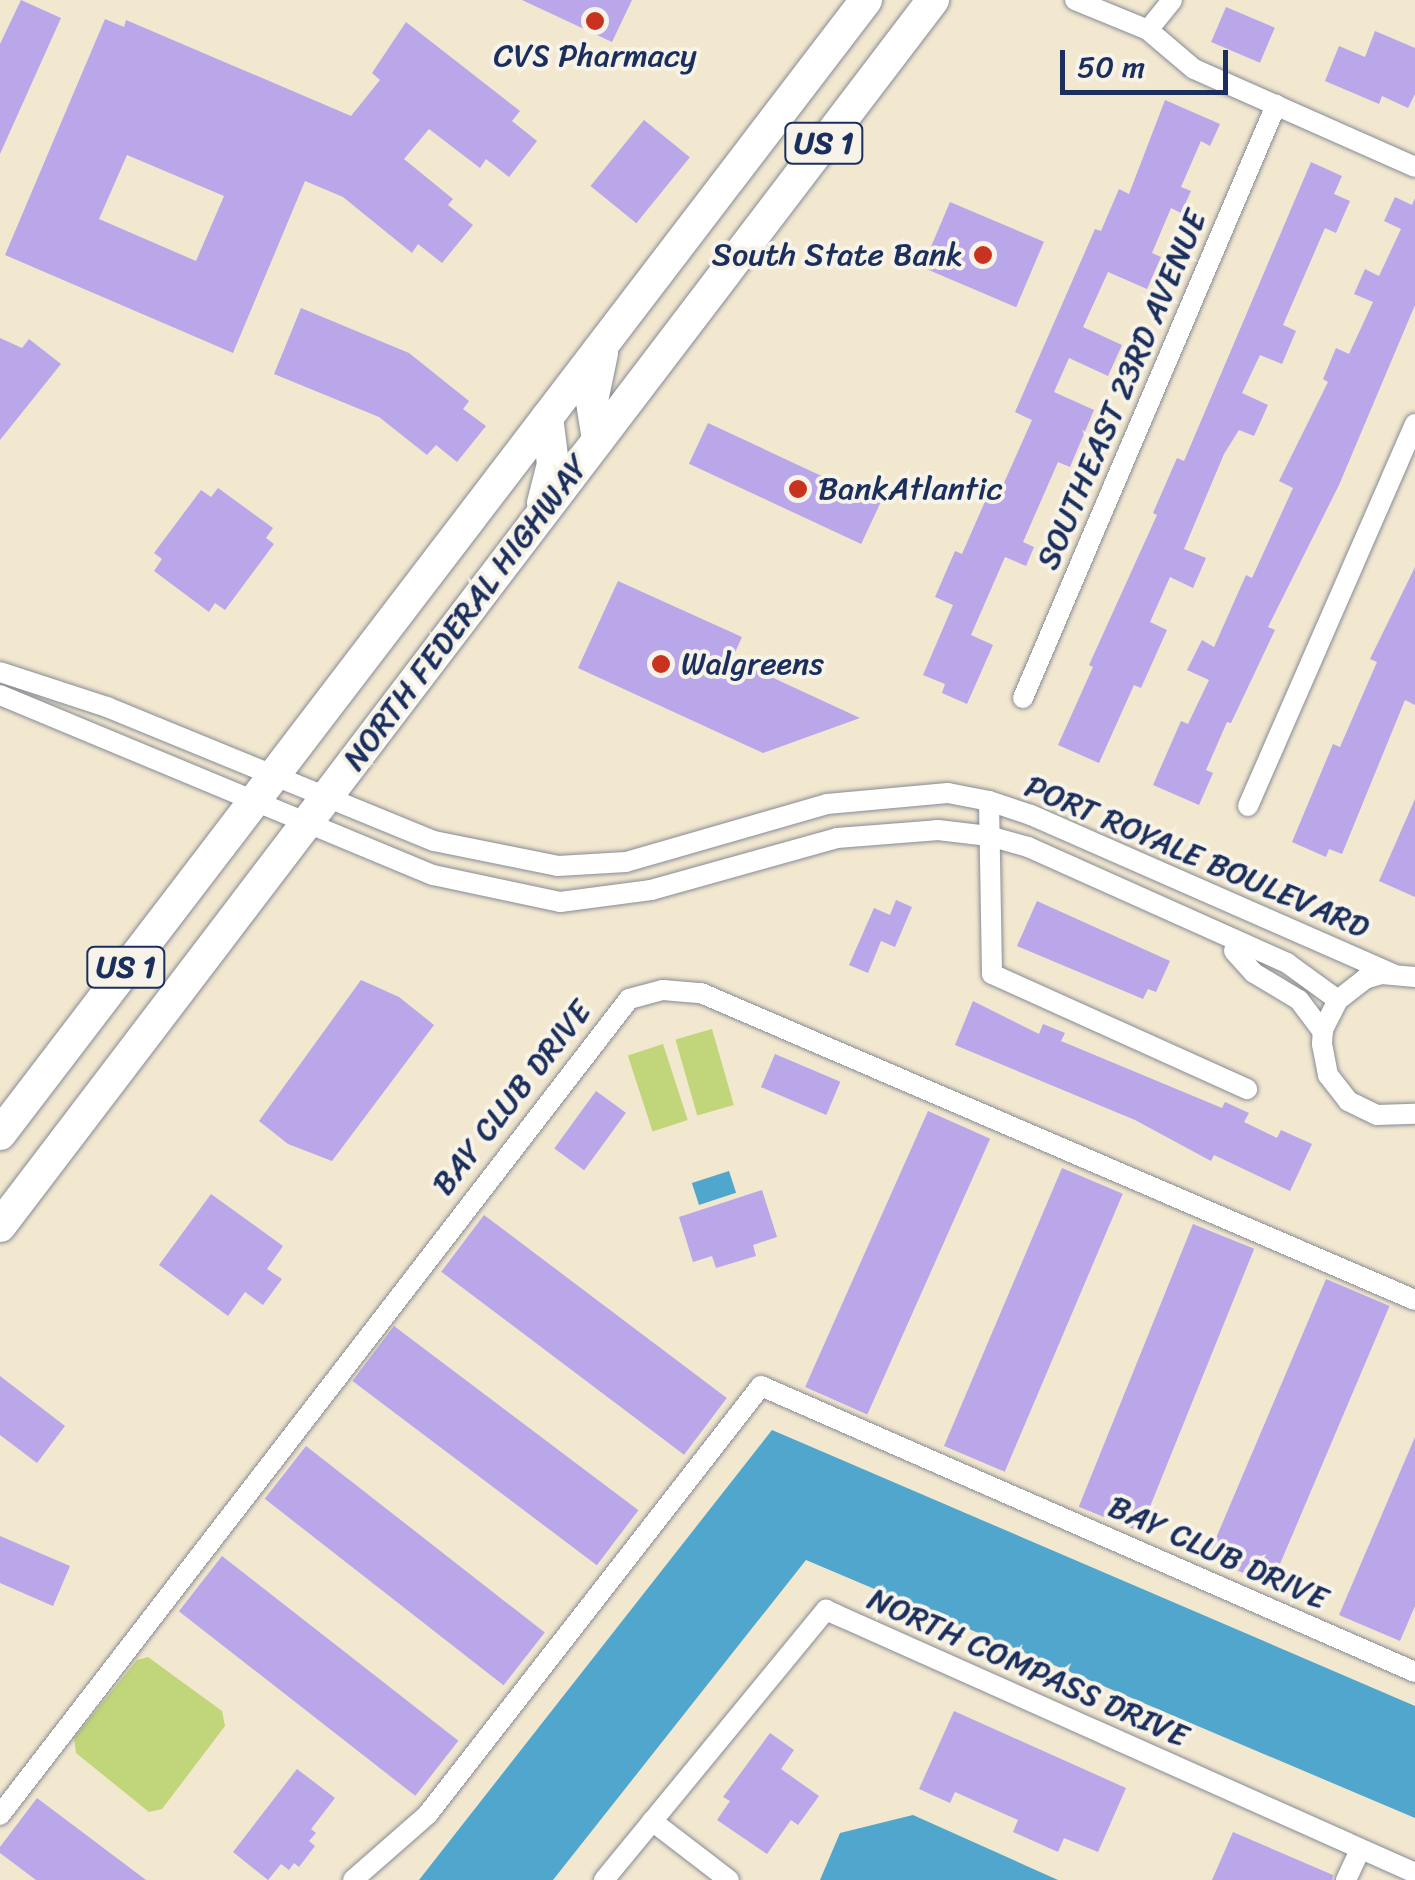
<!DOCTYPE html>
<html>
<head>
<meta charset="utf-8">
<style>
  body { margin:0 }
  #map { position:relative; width:1415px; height:1880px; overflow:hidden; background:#f2e7cf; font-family:Sriracha,sans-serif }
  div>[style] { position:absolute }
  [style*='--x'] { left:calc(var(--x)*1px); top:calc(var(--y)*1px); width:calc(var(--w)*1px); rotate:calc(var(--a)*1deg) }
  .green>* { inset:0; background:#c1d67a; transform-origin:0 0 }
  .water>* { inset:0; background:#50a6cc; transform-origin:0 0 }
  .building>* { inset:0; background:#b9a7ea; transform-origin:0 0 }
  .roads { filter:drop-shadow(0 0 2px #868b96) drop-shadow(0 0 2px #868b96) }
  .street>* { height:20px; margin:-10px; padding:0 10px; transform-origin:10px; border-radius:10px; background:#fff }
  .primary>* { height:32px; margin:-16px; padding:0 16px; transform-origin:16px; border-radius:16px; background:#fff }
  .dots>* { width:28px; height:28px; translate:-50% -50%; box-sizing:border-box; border:5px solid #f7f3e8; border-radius:50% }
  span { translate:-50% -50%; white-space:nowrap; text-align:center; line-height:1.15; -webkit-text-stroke:8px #f7f3e8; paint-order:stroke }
  .shield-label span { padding:2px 8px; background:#f7f3e8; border:2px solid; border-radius:8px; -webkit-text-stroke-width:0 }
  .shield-label { font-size:30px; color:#1b2f5e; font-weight:700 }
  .poi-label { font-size:32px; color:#1b2f5e }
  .right { translate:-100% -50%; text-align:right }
  .left { translate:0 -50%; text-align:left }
  .street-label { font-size:32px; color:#1b2f5e }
  .scale { position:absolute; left:1060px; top:50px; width:168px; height:45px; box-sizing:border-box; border:5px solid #1b2f5e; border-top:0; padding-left:12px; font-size:30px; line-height:35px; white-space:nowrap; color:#1b2f5e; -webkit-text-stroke:8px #f7f3e8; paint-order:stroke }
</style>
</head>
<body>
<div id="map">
  <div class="green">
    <i style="left:712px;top:1029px;width:79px;height:38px;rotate:74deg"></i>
    <i style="left:663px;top:1044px;width:80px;height:37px;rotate:72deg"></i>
    <i style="clip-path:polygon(148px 1657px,222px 1711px,225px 1726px,162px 1809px,149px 1812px,76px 1753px,74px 1738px,137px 1660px)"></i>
  </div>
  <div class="water">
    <i style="left:729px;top:1171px;width:23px;height:39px;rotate:72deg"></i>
    <i style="clip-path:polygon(772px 1430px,1415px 1706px,1415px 1818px,806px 1560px,553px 1880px,419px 1880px)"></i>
    <i style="clip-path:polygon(913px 1815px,1058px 1880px,820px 1880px,840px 1833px)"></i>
  </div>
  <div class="building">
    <i style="clip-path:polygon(21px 0,61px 18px,0 154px,0 44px)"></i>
    <i style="clip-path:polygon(522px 0,632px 0,612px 42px)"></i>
    <i style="left:1226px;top:7px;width:53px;height:38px;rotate:23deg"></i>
    <i style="clip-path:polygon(evenodd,105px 19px,124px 27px,126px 20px,351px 116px,380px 80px,372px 73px,406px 22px,520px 111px,512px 121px,537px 141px,509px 177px,486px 159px,480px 168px,429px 129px,404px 159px,453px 199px,448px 205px,473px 225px,442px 263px,418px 244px,412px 253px,343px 197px,305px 181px,233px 353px,5px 255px,105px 19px,127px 155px,224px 196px,196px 261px,99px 219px,127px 155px)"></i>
    <i style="clip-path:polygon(1375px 31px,1415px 48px,1415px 94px,1408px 108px,1382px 96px,1379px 104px,1325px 81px,1339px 46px,1365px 57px)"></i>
    <i style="clip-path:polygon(1165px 100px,1220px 124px,1210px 146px,1201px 141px,1181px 187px,1191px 191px,1181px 213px,1171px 208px,1152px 253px,1161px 257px,1147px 289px,1108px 272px,1083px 327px,1122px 345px,1108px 376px,1069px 358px,1054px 392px,1094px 410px,1070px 467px,1058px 462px,1023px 542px,1034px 547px,1026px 566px,1005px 557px,971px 635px,993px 645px,967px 704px,942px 693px,945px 684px,923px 675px,953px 605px,935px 597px,955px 551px,962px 554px,990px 490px,999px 494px,1032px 420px,1015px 412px,1095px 229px,1101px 231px,1119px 189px,1129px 194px)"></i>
    <i style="left:644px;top:120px;width:59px;height:85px;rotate:39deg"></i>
    <i style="clip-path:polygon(1311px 162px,1342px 176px,1334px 194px,1350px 201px,1336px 233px,1325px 228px,1283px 325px,1296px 331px,1282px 364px,1260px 355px,1242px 393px,1268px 405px,1254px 436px,1239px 430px,1224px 454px,1184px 549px,1206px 558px,1193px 588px,1170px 577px,1150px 622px,1167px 630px,1141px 688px,1134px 685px,1099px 763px,1058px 745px,1093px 667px,1089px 665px,1157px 515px,1153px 513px,1177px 458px,1184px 461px)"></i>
    <i style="clip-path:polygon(1395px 197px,1412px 205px,1415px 198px,1415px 305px,1339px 485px,1268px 627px,1275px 630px,1231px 723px,1227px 722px,1206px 770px,1213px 773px,1199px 805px,1153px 785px,1181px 721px,1188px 724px,1209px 680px,1187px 670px,1202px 640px,1214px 647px,1246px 575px,1252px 578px,1293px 488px,1279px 481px,1328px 382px,1323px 379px,1336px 348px,1349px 354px,1373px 302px,1354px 294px,1365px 269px,1379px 276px,1401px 229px,1384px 221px)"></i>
    <i style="left:950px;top:202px;width:102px;height:71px;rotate:23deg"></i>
    <i style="clip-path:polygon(301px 308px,409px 353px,469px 401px,463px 409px,486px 426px,457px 462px,436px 445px,427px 455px,379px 417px,274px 374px)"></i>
    <i style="clip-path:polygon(0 338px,22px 348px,29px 339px,61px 364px,0 440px)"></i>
    <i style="left:708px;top:423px;width:190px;height:45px;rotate:25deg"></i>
    <i style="clip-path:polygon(218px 488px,273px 528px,266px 538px,274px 544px,225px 610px,215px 603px,209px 612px,154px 571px,162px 559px,154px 553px,201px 490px,211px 497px)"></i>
    <i style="clip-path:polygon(1415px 567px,1415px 705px,1405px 700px,1342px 854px,1329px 849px,1326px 857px,1292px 842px,1333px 744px,1340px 747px,1377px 662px,1370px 659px)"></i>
    <i style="clip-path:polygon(618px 581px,742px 637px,732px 659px,860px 718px,763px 753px,578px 668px)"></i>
    <i style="clip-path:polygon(1415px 799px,1415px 897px,1379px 881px)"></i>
    <i style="clip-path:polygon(896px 900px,912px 907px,895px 947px,881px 941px,868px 973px,849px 965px,874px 908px,890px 915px)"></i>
    <i style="clip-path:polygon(1037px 901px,1170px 961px,1156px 992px,1148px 989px,1143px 999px,1017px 946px)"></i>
    <i style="clip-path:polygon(361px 980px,399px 997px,434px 1025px,332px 1161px,288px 1144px,259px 1121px)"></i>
    <i style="clip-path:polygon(973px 1001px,1039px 1034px,1043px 1024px,1065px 1033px,1061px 1041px,1222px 1108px,1225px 1102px,1249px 1113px,1244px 1122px,1277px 1138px,1281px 1130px,1312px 1144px,1290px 1191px,1214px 1155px,1211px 1161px,1135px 1120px,955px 1045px)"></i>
    <i style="left:775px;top:1054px;width:71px;height:36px;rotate:23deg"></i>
    <i style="left:596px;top:1091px;width:37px;height:71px;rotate:36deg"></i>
    <i style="left:928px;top:1111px;width:68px;height:302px;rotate:24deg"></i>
    <i style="left:1062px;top:1168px;width:66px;height:302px;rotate:23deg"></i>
    <i style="clip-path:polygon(762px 1190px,777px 1237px,753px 1245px,756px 1256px,716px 1268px,712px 1256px,693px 1262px,679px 1217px)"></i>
    <i style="clip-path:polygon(211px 1194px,283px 1246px,267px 1269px,282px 1279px,263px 1305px,245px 1292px,228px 1316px,159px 1265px)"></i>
    <i style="left:484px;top:1215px;width:304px;height:71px;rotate:37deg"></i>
    <i style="left:1193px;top:1224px;width:66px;height:305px;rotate:22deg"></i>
    <i style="left:1326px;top:1279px;width:69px;height:303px;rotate:23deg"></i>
    <i style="left:394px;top:1326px;width:306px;height:69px;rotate:37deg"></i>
    <i style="clip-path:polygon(0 1376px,65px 1426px,37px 1463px,0 1435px)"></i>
    <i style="clip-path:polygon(1415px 1437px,1415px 1606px,1400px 1641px,1339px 1615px)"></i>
    <i style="left:306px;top:1446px;width:303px;height:67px;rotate:38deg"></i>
    <i style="clip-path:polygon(0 1536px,70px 1566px,53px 1606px,0 1583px)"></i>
    <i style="left:222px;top:1556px;width:300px;height:70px;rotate:38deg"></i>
    <i style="clip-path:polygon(954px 1711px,1126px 1788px,1098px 1852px,1064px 1838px,1058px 1852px,1013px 1832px,1018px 1820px,955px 1792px,950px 1803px,919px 1789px)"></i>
    <i style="clip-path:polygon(770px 1733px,794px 1750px,781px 1769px,819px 1796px,798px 1825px,791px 1820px,767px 1854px,717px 1820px,730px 1801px,723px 1797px)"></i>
    <i style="clip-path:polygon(297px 1769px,335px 1798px,311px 1829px,316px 1833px,309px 1841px,315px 1846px,299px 1867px,294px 1863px,289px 1870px,281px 1864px,268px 1880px,233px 1852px)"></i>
    <i style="clip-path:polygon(37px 1798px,146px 1880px,36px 1880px,0 1853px,0 1847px)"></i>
    <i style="clip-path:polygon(1233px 1832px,1333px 1875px,1332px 1880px,1212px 1880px)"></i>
  </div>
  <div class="roads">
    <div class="street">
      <i style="--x:1075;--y:0;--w:79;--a:22.3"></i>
      <i style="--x:1148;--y:30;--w:60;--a:40.3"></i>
      <i style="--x:1194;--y:69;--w:242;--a:23.9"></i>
      <i style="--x:1148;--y:30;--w:38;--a:-51"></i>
      <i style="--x:0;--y:672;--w:113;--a:18.1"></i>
      <i style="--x:107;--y:707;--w:353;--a:22.3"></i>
      <i style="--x:434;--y:841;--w:126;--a:11.4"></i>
      <i style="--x:558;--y:866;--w:68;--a:-3.4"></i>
      <i style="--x:626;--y:862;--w:209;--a:-16.1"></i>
      <i style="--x:827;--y:804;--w:121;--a:-5.2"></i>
      <i style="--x:948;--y:793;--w:42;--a:11"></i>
      <i style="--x:989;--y:801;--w:44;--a:18.4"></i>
      <i style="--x:1031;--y:815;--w:395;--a:23.7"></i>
      <i style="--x:0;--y:695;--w:469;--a:22.6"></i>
      <i style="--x:433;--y:875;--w:130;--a:12"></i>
      <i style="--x:560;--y:902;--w:92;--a:-7.5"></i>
      <i style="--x:651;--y:890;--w:193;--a:-15.6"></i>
      <i style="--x:837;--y:838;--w:101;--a:-4.5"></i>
      <i style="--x:938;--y:830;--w:51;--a:6.7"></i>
      <i style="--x:989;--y:836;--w:41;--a:15.8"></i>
      <i style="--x:1028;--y:847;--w:284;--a:24.1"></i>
      <i style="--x:1287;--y:963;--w:63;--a:36"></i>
      <i style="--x:1023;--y:698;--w:645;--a:-66.89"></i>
      <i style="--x:989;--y:801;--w:173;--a:89"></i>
      <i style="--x:992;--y:974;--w:280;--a:24.3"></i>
      <i style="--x:1248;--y:806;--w:417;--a:-66.4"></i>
      <i style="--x:1234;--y:951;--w:30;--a:48"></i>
      <i style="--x:1254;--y:973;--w:52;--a:31"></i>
      <i style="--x:1299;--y:1000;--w:40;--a:53"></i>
      <i style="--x:1415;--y:977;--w:33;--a:-175"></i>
      <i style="--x:1382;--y:974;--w:18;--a:164"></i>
      <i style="--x:1365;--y:979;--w:34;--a:142"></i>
      <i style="--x:1338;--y:1000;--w:33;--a:117"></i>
      <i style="--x:1323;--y:1029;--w:15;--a:94"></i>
      <i style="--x:1322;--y:1044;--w:32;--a:79"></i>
      <i style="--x:1328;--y:1075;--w:33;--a:52"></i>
      <i style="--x:1348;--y:1101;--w:32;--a:26"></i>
      <i style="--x:1377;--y:1115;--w:38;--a:-2"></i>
      <i style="--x:0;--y:1815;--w:1030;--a:-52.37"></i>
      <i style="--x:629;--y:999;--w:35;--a:-15"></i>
      <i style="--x:663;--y:990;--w:38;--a:5"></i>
      <i style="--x:701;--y:993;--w:777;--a:23.27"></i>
      <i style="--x:652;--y:1821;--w:97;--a:37.5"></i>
      <i style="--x:353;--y:1880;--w:100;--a:-41.3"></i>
      <i style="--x:428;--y:1814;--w:542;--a:-52.12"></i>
      <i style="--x:761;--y:1386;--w:714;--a:23.62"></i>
      <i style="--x:604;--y:1880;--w:350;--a:-50.6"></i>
      <i style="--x:826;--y:1610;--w:645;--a:24.06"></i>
      <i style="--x:1346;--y:1880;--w:33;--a:-65"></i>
    </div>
    <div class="primary">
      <i style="--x:598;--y:440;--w:39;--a:-99"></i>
      <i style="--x:592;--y:401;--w:49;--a:-78.2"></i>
      <i style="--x:543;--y:503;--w:40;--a:-75.6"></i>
      <i style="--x:553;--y:464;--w:47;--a:-97.3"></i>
      <i style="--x:0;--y:1134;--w:1427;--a:-52.63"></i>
      <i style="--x:0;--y:1226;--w:1541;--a:-52.73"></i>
    </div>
  </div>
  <div class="dots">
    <i style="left:595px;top:21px;background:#c8321e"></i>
    <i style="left:983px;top:255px;background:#c8321e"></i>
    <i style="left:798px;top:489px;background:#c8321e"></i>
    <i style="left:661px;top:664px;background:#c8321e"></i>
  </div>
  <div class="shield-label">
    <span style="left:824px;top:143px">US 1</span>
    <span style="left:126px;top:967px">US 1</span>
  </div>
  <div class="poi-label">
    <span style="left:595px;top:56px">CVS Pharmacy</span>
    <span class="right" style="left:963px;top:255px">South State Bank</span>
    <span class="left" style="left:818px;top:489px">BankAtlantic</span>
    <span class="left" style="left:681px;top:664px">Walgreens</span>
  </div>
  <div class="street-label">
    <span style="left:1122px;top:390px;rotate:-67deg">SOUTHEAST 23RD AVENUE</span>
    <span style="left:466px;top:613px;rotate:-53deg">NORTH FEDERAL HIGHWAY</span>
    <span style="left:1197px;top:857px;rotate:23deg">PORT ROYALE BOULEVARD</span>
    <span style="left:512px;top:1098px;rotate:-52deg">BAY CLUB DRIVE</span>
    <span style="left:1218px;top:1553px;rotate:24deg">BAY CLUB DRIVE</span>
    <span style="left:1028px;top:1668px;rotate:24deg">NORTH COMPASS DRIVE</span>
  </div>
  <div class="scale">50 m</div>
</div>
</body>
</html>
